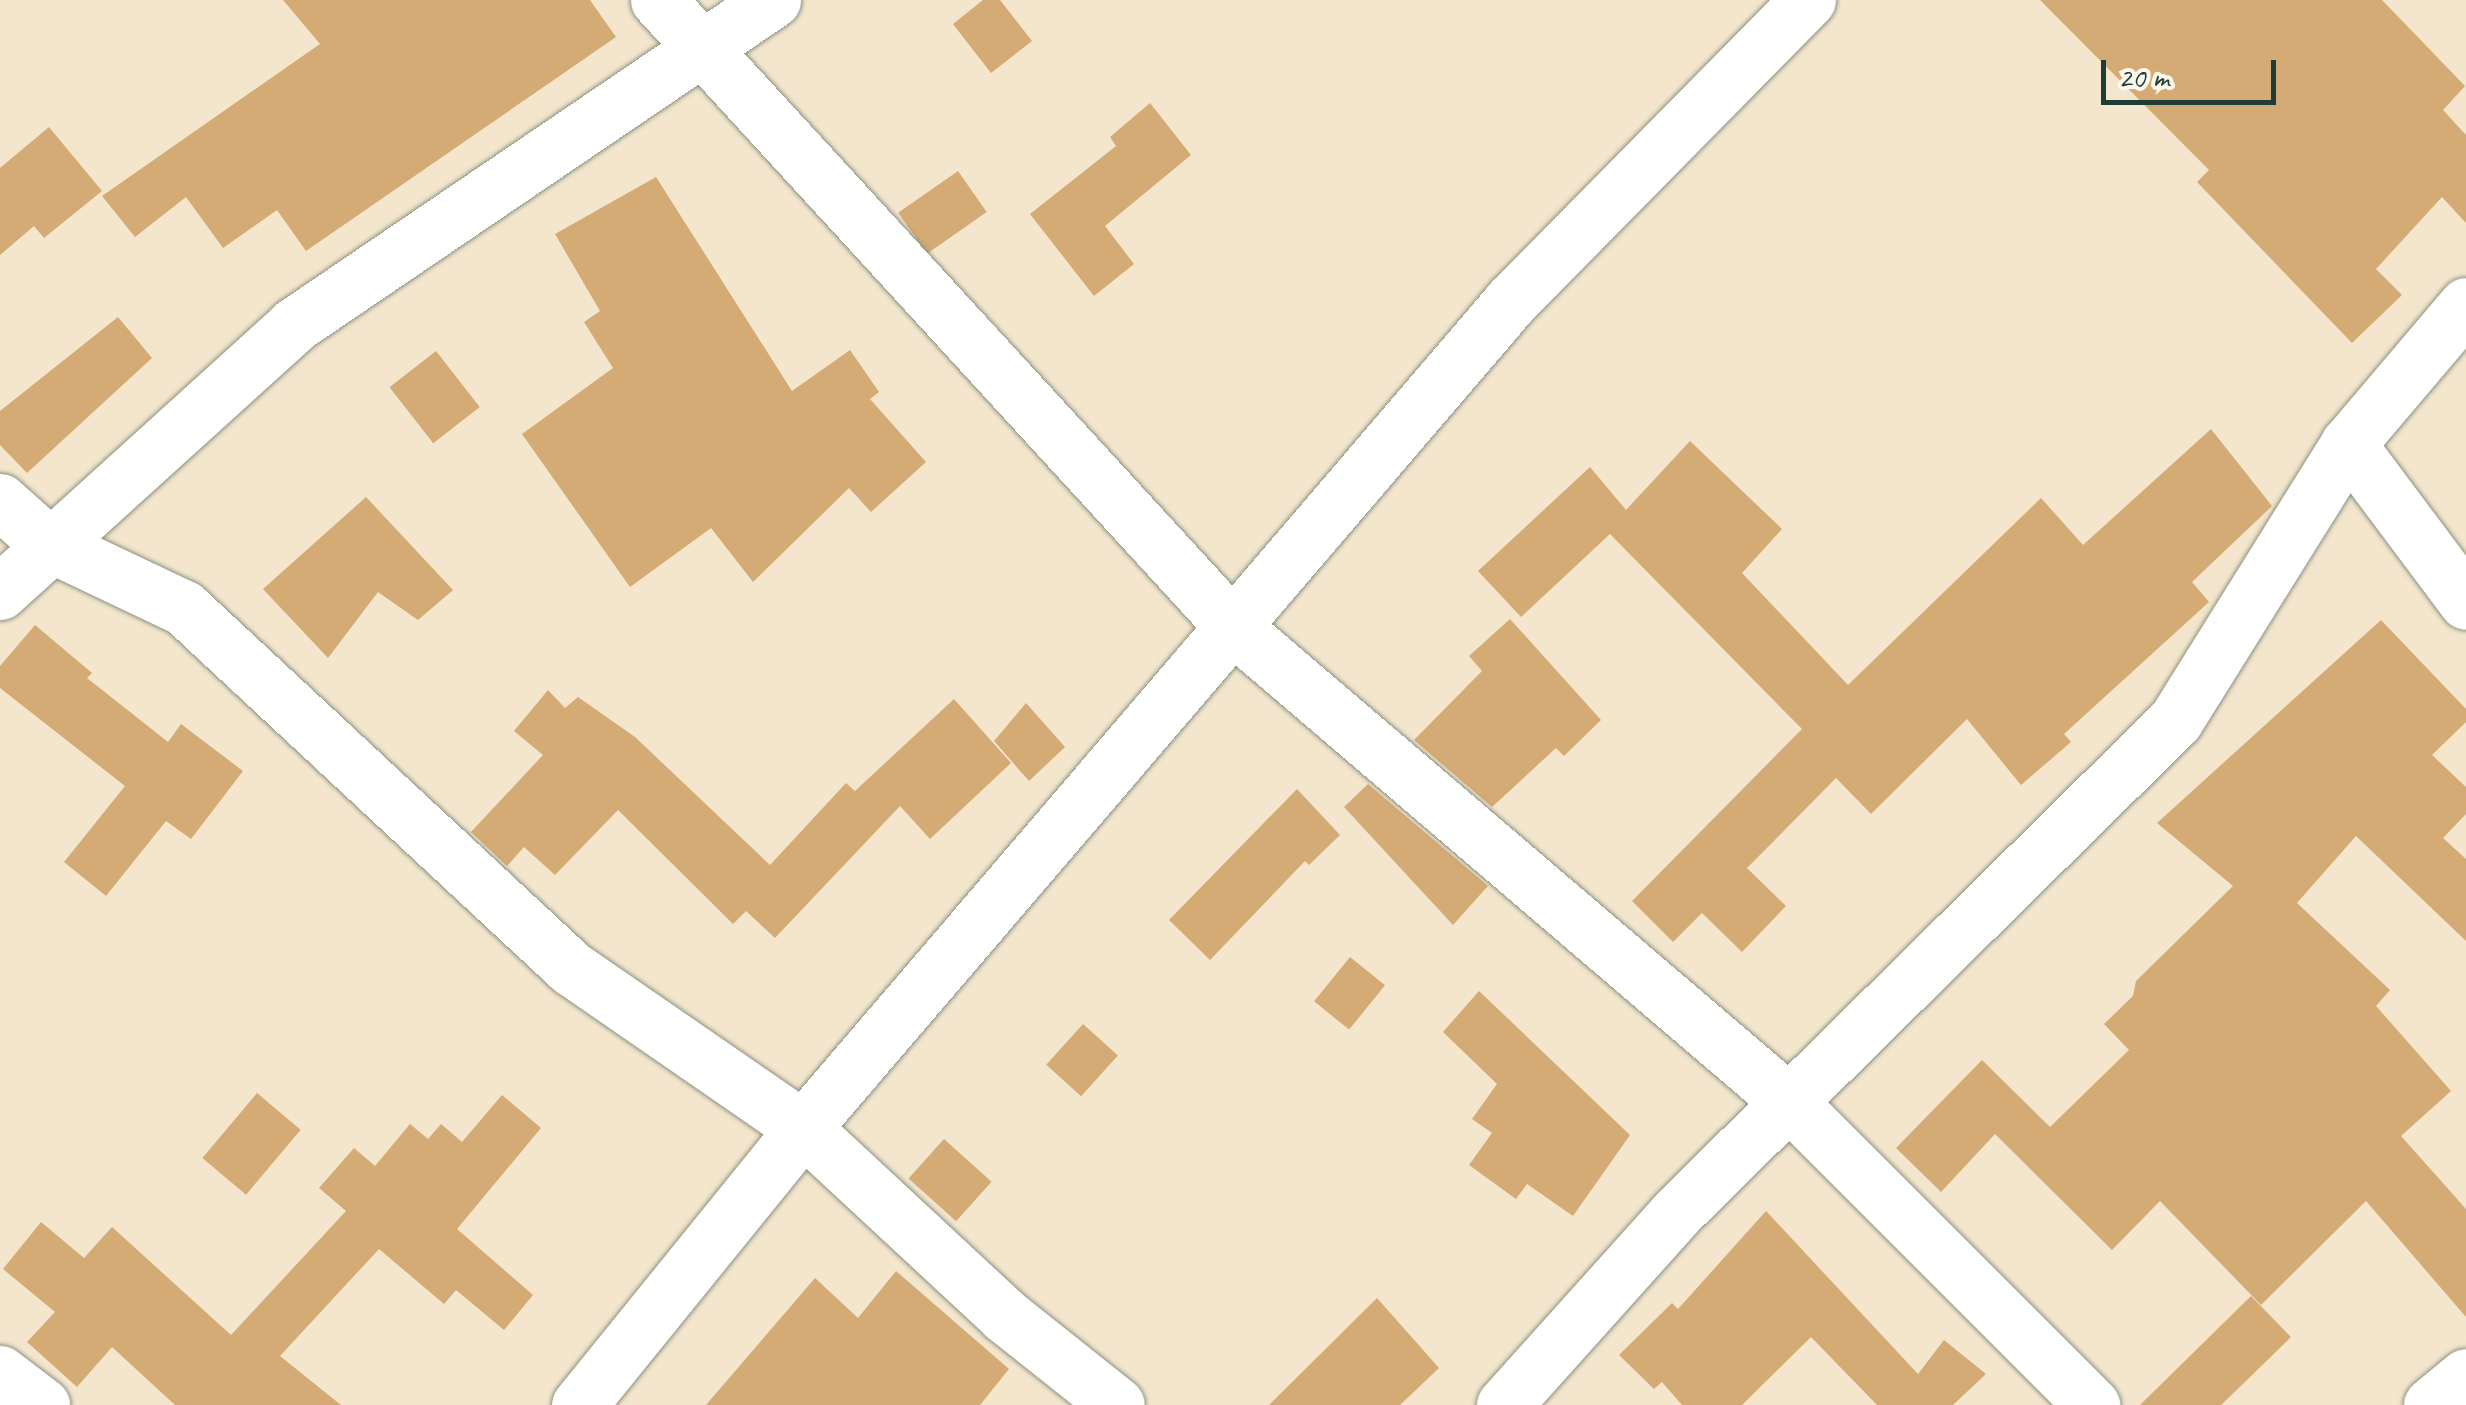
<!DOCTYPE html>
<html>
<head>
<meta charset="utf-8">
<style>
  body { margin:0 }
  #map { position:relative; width:2466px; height:1405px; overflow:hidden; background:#f4e6cd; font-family:Caveat,sans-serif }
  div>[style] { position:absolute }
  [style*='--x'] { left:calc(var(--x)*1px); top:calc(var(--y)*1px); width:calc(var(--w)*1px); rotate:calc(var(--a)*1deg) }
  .building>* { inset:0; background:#d4aa75; transform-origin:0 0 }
  .roads { filter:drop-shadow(0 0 2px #8a9280) drop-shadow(0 0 2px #8a9280) }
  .minor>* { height:55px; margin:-27.5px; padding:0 27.5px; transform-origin:27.5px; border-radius:27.5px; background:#fff }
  span { translate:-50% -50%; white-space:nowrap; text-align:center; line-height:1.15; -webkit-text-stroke:10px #fbf7ec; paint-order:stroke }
  .scale { position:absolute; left:2101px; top:60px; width:175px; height:45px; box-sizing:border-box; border:5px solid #1f3d34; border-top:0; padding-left:12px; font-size:30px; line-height:35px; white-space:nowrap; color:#1f3d34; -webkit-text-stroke:8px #fbf7ec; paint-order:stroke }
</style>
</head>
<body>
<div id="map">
  <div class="building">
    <i style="clip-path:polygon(283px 0,590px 0,616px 37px,306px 251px,277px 210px,223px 248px,186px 197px,135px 237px,102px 196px,320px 44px)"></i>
    <i style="clip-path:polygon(983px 0,1000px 0,1032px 41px,991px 73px,953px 24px)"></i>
    <i style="clip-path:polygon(2040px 0,2382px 0,2465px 86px,2443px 110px,2466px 135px,2466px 223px,2442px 197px,2376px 269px,2402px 295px,2352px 343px,2197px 182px,2209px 170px)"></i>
    <i style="clip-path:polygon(1150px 103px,1191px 155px,1105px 226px,1134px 264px,1094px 296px,1030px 214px,1116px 146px,1110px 137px)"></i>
    <i style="clip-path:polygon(49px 127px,102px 191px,44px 238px,34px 226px,0 255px,0 168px)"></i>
    <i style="left:958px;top:171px;width:50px;height:73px;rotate:55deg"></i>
    <i style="clip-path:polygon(656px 177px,792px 391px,850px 350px,879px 392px,870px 399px,926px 462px,871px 512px,849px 488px,753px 582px,711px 528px,630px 587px,522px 434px,613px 368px,584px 322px,600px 311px,555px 234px)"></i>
    <i style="clip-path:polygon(118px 317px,152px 358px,27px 473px,0 445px,0 411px)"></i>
    <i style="left:436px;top:351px;width:71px;height:59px;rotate:52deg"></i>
    <i style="clip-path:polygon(2211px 429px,2272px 506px,2192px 582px,2209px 602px,2064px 734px,2071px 742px,2021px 785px,1967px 719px,1871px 814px,1836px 778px,1747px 868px,1786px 906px,1742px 952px,1702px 913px,1673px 942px,1632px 901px,1802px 729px,1610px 534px,1521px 617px,1478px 571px,1590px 467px,1626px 510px,1690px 441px,1782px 529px,1742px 573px,1848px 685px,2041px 498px,2083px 545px)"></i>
    <i style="clip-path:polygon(366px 497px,453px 590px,418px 620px,378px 592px,328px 658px,263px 589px)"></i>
    <i style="clip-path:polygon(1510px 619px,1601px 720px,1564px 756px,1556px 748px,1492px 807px,1414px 740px,1482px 671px,1469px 656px)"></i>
    <i style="clip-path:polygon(2381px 620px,2466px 709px,2466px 722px,2432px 755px,2466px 787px,2466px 814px,2443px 838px,2466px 859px,2466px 941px,2356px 836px,2297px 903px,2390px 990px,2376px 1006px,2451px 1091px,2401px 1136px,2466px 1209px,2466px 1317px,2366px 1201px,2261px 1305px,2160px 1201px,2112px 1250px,1995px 1134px,1941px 1192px,1896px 1148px,1982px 1060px,2050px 1127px,2129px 1050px,2104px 1024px,2133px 996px,2136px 981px,2233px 886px,2157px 823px)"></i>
    <i style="clip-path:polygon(35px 625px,92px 673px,87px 678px,168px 742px,181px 724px,243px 771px,191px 839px,166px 821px,106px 896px,64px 862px,125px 786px,0 688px,0 666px)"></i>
    <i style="clip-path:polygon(548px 690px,565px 708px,578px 697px,635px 737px,770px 865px,846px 783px,855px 791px,954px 699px,1011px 763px,930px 839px,900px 806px,775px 938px,746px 911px,733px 924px,618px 810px,555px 875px,524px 847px,507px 866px,471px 832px,543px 755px,514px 731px)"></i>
    <i style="clip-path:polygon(1026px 703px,1065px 747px,1029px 781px,994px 741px)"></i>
    <i style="clip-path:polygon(1368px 784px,1488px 886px,1453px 925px,1344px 807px)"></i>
    <i style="clip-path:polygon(1297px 789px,1340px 835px,1309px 865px,1305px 861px,1210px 960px,1169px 920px)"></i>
    <i style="left:1350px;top:957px;width:45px;height:57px;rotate:39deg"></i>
    <i style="clip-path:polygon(1479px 991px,1630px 1135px,1573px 1216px,1527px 1184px,1516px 1199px,1469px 1165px,1492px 1133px,1472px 1119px,1497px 1084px,1443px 1032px)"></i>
    <i style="left:1083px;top:1024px;width:47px;height:55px;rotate:42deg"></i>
    <i style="left:257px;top:1093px;width:57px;height:85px;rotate:40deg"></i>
    <i style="clip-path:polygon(502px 1095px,541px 1128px,457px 1229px,533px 1295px,504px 1330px,456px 1290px,444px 1304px,379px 1249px,280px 1356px,341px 1405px,175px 1405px,112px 1347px,77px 1387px,27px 1342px,55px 1312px,3px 1269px,41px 1222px,84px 1258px,112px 1227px,231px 1335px,346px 1211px,319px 1188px,354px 1148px,375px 1166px,410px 1124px,428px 1139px,441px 1124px,462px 1142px)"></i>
    <i style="left:944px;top:1139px;width:64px;height:53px;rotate:42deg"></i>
    <i style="clip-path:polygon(1766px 1211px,1918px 1374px,1944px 1340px,1986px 1374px,1953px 1405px,1877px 1405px,1811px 1337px,1742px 1405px,1682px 1405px,1662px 1382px,1654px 1389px,1619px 1355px,1672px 1303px,1678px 1309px)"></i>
    <i style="clip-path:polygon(896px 1271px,1009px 1369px,980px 1405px,706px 1405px,815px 1278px,858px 1318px)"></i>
    <i style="clip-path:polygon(2251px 1296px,2291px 1337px,2246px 1381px,2221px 1405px,2140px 1405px)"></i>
    <i style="clip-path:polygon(1377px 1298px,1439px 1368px,1400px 1405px,1269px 1405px)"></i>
  </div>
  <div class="roads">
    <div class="minor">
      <i style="--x:658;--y:0;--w:849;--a:47.48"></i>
      <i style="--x:1232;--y:626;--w:733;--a:40.52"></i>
      <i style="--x:1789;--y:1102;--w:429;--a:45"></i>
      <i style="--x:2348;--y:444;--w:197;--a:53.2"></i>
      <i style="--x:0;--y:501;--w:63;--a:41.8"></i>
      <i style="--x:47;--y:543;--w:152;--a:25.4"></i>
      <i style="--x:184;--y:608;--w:529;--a:42.93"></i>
      <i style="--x:571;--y:968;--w:282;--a:34.6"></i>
      <i style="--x:803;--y:1128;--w:275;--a:42.9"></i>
      <i style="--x:1004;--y:1315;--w:144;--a:38.5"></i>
      <i style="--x:0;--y:592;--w:397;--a:-42.2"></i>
      <i style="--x:294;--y:325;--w:579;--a:-34.16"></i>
      <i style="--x:0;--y:1373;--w:53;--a:37.3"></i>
      <i style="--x:579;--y:1405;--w:356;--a:-51"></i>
      <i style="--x:803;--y:1128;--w:1089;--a:-49.43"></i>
      <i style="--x:1511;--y:301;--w:423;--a:-45.4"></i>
      <i style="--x:1504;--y:1405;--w:258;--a:-48.1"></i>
      <i style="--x:1676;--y:1213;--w:701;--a:-44.6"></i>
      <i style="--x:2175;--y:721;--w:327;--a:-58"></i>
      <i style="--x:2348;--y:444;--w:182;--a:-49.7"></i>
      <i style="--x:2431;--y:1405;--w:45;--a:-39.6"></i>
    </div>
  </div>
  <div class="scale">20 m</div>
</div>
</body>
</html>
